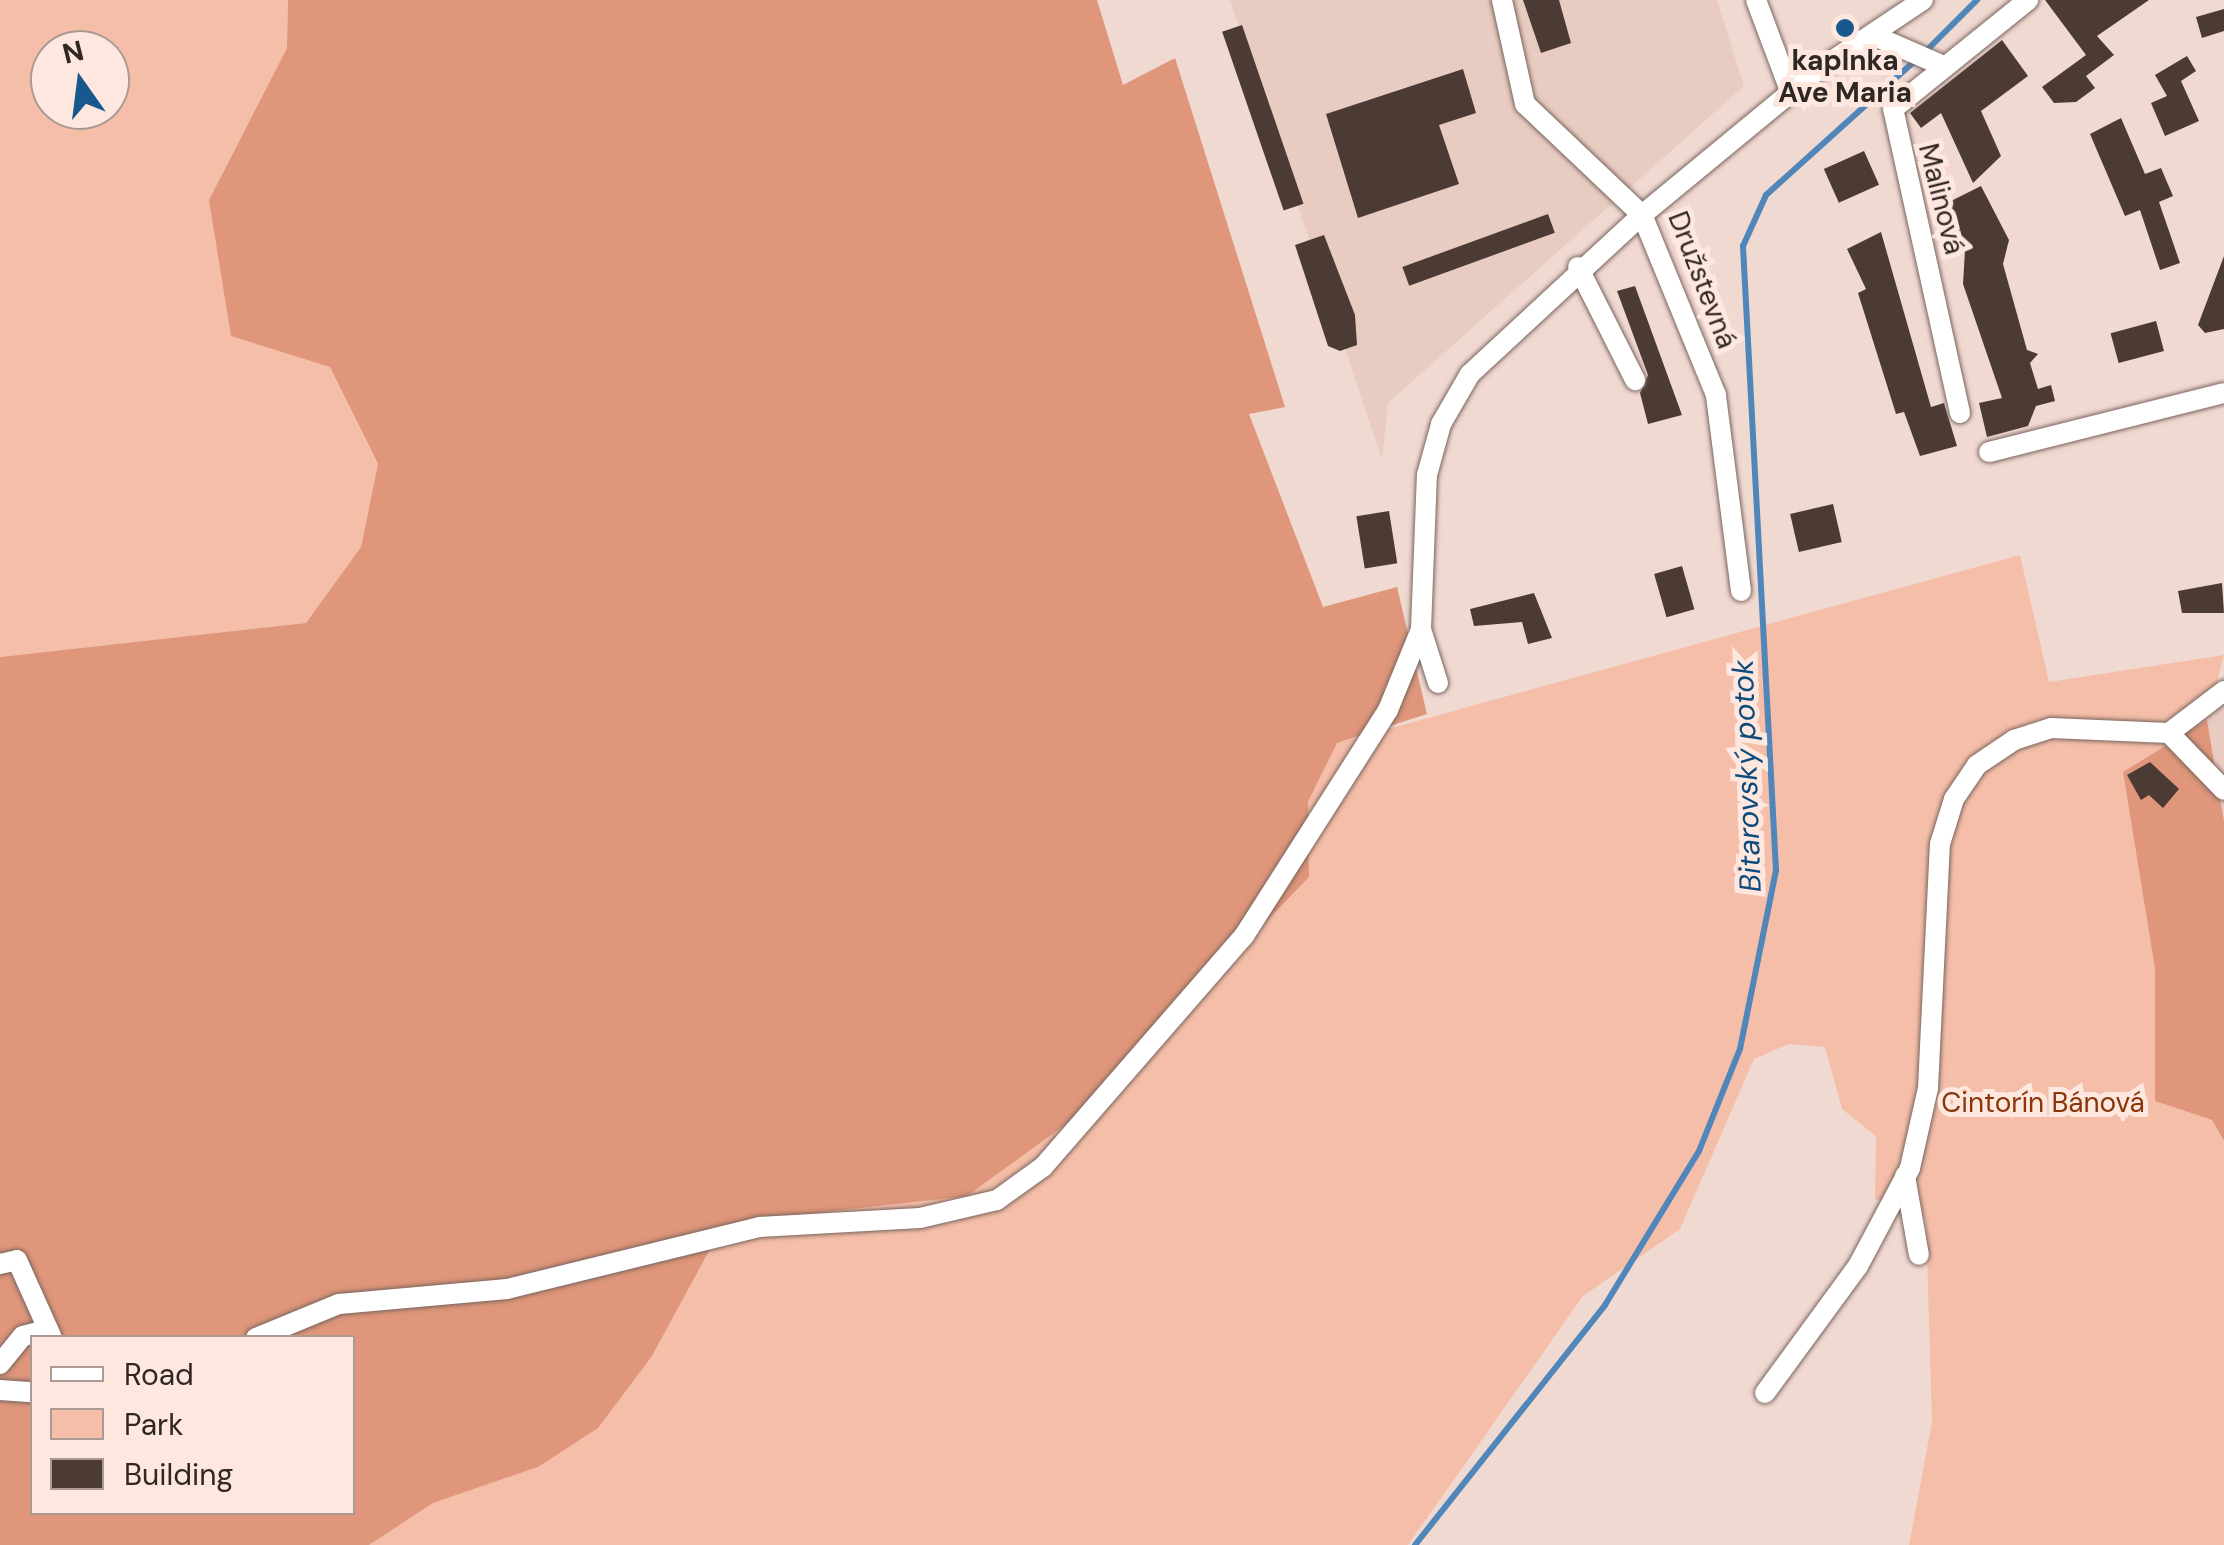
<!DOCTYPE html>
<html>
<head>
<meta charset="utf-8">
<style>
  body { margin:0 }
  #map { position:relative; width:2224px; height:1545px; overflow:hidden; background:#f0d9d1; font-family:"DM Sans",sans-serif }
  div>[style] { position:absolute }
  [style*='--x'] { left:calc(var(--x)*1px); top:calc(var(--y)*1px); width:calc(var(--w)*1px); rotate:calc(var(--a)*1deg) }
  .built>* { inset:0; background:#e9ccc1 }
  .green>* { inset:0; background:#f5bea9 }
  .forest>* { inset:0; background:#df967a }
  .stream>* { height:6px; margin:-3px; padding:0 3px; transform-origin:3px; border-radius:3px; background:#5086b9 }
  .building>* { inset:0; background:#4c3b34; transform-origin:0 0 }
  .roads { filter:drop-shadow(0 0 2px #79655e) drop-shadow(0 0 2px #79655e) }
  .minor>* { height:20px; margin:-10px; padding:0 10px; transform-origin:10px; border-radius:10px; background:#fff }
  .dots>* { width:28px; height:28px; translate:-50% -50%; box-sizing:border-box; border:5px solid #fde7de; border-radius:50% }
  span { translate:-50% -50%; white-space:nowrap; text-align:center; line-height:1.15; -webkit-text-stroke:10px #fde7de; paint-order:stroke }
  .poi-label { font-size:28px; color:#2f2724; font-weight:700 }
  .street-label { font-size:28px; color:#2f2724 }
  .park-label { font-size:28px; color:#8a3409 }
  .water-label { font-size:30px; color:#0e4b7d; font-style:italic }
  .legend { position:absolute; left:30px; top:1335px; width:325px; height:180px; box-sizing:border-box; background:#fde7de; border:2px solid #ab9a94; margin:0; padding:12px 18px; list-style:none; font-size:30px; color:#2f2724 }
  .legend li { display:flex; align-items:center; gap:20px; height:50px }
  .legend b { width:50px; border:2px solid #ab9a94 }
  .north { position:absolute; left:30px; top:30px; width:100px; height:100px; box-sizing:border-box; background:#fde7de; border:2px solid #ab9a94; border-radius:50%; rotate:346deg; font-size:28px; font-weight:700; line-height:40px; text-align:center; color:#2f2724 }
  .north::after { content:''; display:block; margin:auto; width:35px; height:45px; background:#18588e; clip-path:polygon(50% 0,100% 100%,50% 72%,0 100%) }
</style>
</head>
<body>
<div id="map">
  <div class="built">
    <i style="clip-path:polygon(1230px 0,1717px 0,1744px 86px,1388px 403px,1382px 460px)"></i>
    <i style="clip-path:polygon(2224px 673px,2224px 821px,2207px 720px)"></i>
  </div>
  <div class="green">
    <i style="clip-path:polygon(evenodd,0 0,288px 0,287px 48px,209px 200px,330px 367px,378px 465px,361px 547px,306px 623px,0 657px,0 0,50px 50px,110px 50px,110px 110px,50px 110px,50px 50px)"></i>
    <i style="clip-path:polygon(2020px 555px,2049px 682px,2224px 655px,2207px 720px,2123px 772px,2155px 969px,2155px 1101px,2212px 1120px,2224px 1142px,2224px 1545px,1909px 1545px,1932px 1422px,1926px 1220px,1875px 1199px,1876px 1136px,1842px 1109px,1825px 1047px,1789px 1044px,1754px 1059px,1680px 1229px,1583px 1296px,1408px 1545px,369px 1545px,433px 1503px,538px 1467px,652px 1356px,709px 1251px,1309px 877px,1308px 802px,1337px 743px)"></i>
  </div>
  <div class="forest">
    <i style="clip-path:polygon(evenodd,288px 0,1097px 0,1123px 85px,1175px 58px,1285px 407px,1249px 414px,1323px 607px,1397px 587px,1427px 714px,1337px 743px,1308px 802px,1309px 877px,1084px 1111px,967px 1196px,752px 1220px,709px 1251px,652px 1356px,598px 1428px,538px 1467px,433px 1503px,369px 1545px,0 1545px,0 657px,306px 623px,361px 547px,378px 464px,330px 367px,231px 336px,209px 200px,287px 48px,288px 0,32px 1338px,352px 1338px,352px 1512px,32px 1512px,32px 1338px)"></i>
    <i style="clip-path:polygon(2207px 720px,2224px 821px,2224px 1141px,2212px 1120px,2155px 1101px,2155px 969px,2123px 772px)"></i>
  </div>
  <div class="stream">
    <i style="--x:1925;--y:52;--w:74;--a:-45"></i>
    <i style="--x:1415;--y:1545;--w:306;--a:-51.6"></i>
    <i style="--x:1605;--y:1305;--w:180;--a:-58.6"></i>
    <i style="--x:1699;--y:1151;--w:110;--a:-68.1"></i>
    <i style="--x:1740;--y:1049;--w:183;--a:-78.6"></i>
    <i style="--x:1776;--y:870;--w:625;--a:-93.03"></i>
    <i style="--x:1743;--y:246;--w:56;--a:-65.7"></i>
    <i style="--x:1766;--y:195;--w:202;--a:-42"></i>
  </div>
  <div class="building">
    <i style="clip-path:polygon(1523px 0,1559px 0,1571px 43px,1541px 53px)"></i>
    <i style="clip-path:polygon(2045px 0,2149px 0,2097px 36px,2114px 55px,2086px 76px,2095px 88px,2076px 102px,2054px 103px,2042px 87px,2086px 55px)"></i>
    <i style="clip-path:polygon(2224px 9px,2224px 31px,2202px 38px,2196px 17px)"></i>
    <i style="left:1242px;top:25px;width:189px;height:21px;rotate:71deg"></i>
    <i style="clip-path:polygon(2002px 40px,2028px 76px,1981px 111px,2001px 156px,1973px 183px,1941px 113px,1921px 128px,1910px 113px)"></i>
    <i style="clip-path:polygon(2187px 56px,2196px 71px,2181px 81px,2199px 121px,2165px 136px,2151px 103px,2167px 96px,2155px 75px)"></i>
    <i style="clip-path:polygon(1463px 69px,1476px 113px,1439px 125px,1459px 184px,1358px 218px,1326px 114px)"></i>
    <i style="clip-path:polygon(2121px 118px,2145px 174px,2161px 168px,2173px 196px,2159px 202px,2180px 263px,2160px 270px,2140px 210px,2125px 216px,2090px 134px)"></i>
    <i style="left:1864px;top:151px;width:37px;height:44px;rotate:66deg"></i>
    <i style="clip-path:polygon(1981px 186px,2009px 240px,2003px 264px,2027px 350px,2038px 354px,2030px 363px,2038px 389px,2051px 385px,2055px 401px,2036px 406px,2028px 426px,1987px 437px,1979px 403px,2002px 398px,1963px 284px,1965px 250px,1943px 205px)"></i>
    <i style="left:1548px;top:214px;width:20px;height:155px;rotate:70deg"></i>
    <i style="clip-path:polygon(1881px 232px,1931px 407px,1944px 403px,1957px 446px,1920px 456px,1904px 412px,1896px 414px,1858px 293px,1866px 289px,1847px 249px)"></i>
    <i style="clip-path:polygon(1324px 235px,1355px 315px,1357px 345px,1340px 351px,1328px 346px,1295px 245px)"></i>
    <i style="clip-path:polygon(2224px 256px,2224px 329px,2205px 333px,2198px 325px)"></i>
    <i style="clip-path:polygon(1635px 286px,1682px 415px,1648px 424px,1640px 393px,1648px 375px,1617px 291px)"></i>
    <i style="left:2156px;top:321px;width:31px;height:47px;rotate:75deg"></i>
    <i style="left:1833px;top:504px;width:39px;height:44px;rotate:77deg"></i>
    <i style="left:1389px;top:511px;width:53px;height:33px;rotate:81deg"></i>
    <i style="left:1682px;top:566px;width:45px;height:29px;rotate:74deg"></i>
    <i style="clip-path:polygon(2222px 583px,2224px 613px,2182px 613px,2178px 591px)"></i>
    <i style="clip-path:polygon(1534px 593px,1552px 638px,1528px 644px,1522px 622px,1474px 626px,1470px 609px)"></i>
    <i style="clip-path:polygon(2150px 762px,2179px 789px,2163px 808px,2149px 795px,2141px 800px,2127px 775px)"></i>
  </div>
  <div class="roads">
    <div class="minor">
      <i style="--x:1756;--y:0;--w:99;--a:69.4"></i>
      <i style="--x:1877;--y:37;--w:70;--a:23.6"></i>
      <i style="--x:1578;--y:267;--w:127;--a:63.2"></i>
      <i style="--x:1960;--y:413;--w:311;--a:-102.4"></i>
      <i style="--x:1893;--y:109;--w:174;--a:-38.9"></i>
      <i style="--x:1989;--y:452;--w:242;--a:-14.1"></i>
      <i style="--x:1741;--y:591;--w:198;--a:-97.3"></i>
      <i style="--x:1716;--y:395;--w:195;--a:-112.3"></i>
      <i style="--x:1642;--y:215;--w:223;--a:-39.5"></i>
      <i style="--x:1814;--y:73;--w:131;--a:-33.8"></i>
      <i style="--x:1438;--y:683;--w:57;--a:-107.5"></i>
      <i style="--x:1421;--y:629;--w:154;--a:-87.8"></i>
      <i style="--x:1427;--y:475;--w:53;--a:-74.6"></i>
      <i style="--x:1441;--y:424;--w:58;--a:-59.9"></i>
      <i style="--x:1470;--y:374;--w:234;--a:-42.8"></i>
      <i style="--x:1642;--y:215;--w:161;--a:-136.5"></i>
      <i style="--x:1525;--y:104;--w:107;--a:-102.5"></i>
      <i style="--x:2169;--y:733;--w:79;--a:46"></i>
      <i style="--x:1905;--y:1176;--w:80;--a:80"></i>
      <i style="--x:0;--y:1264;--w:17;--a:-13"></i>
      <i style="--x:17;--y:1260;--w:85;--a:65.8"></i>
      <i style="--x:256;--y:1338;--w:90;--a:-22.3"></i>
      <i style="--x:339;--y:1304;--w:169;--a:-5.1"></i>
      <i style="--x:507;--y:1289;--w:260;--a:-13.8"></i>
      <i style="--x:759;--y:1227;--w:161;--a:-3.2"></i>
      <i style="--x:920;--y:1218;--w:79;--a:-13.2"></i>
      <i style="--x:997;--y:1200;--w:57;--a:-35.7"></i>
      <i style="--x:1043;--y:1167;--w:306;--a:-49"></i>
      <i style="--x:1244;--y:936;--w:268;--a:-57.5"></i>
      <i style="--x:1388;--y:710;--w:87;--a:-67.8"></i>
      <i style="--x:0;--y:1364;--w:36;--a:-51"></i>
      <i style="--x:23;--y:1336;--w:23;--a:-15"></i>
      <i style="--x:0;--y:1390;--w:32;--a:4"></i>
      <i style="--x:1765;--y:1393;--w:157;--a:-53.8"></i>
      <i style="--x:1858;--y:1266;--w:111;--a:-62"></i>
      <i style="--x:1910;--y:1168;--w:82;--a:-77.3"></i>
      <i style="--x:1928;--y:1088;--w:244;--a:-87.2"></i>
      <i style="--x:1940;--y:844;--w:47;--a:-72.7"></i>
      <i style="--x:1954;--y:799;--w:41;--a:-55.9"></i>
      <i style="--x:1977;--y:765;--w:45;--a:-34"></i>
      <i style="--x:2014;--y:740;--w:39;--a:-18"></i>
      <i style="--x:2051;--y:728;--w:118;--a:2.4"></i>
      <i style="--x:2169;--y:733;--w:69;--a:-37.4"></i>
    </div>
  </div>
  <div class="dots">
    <i style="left:1845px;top:28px;background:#18588e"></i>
  </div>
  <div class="poi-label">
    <span style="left:1845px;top:77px">kaplnka<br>Ave Maria</span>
  </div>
  <div class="street-label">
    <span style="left:1941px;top:199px;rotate:76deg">Malinová</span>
    <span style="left:1702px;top:280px;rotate:69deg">Družstevná</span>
  </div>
  <div class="park-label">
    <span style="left:2043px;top:1103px">Cintorín Bánová</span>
  </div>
  <div class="water-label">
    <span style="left:1747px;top:776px;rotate:-92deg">Bitarovský potok</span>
  </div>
  <ul class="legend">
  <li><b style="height:12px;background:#fff"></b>Road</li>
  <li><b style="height:28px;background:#f5bea9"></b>Park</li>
  <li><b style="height:28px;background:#4c3b34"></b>Building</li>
  </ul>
  <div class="north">N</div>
</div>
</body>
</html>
